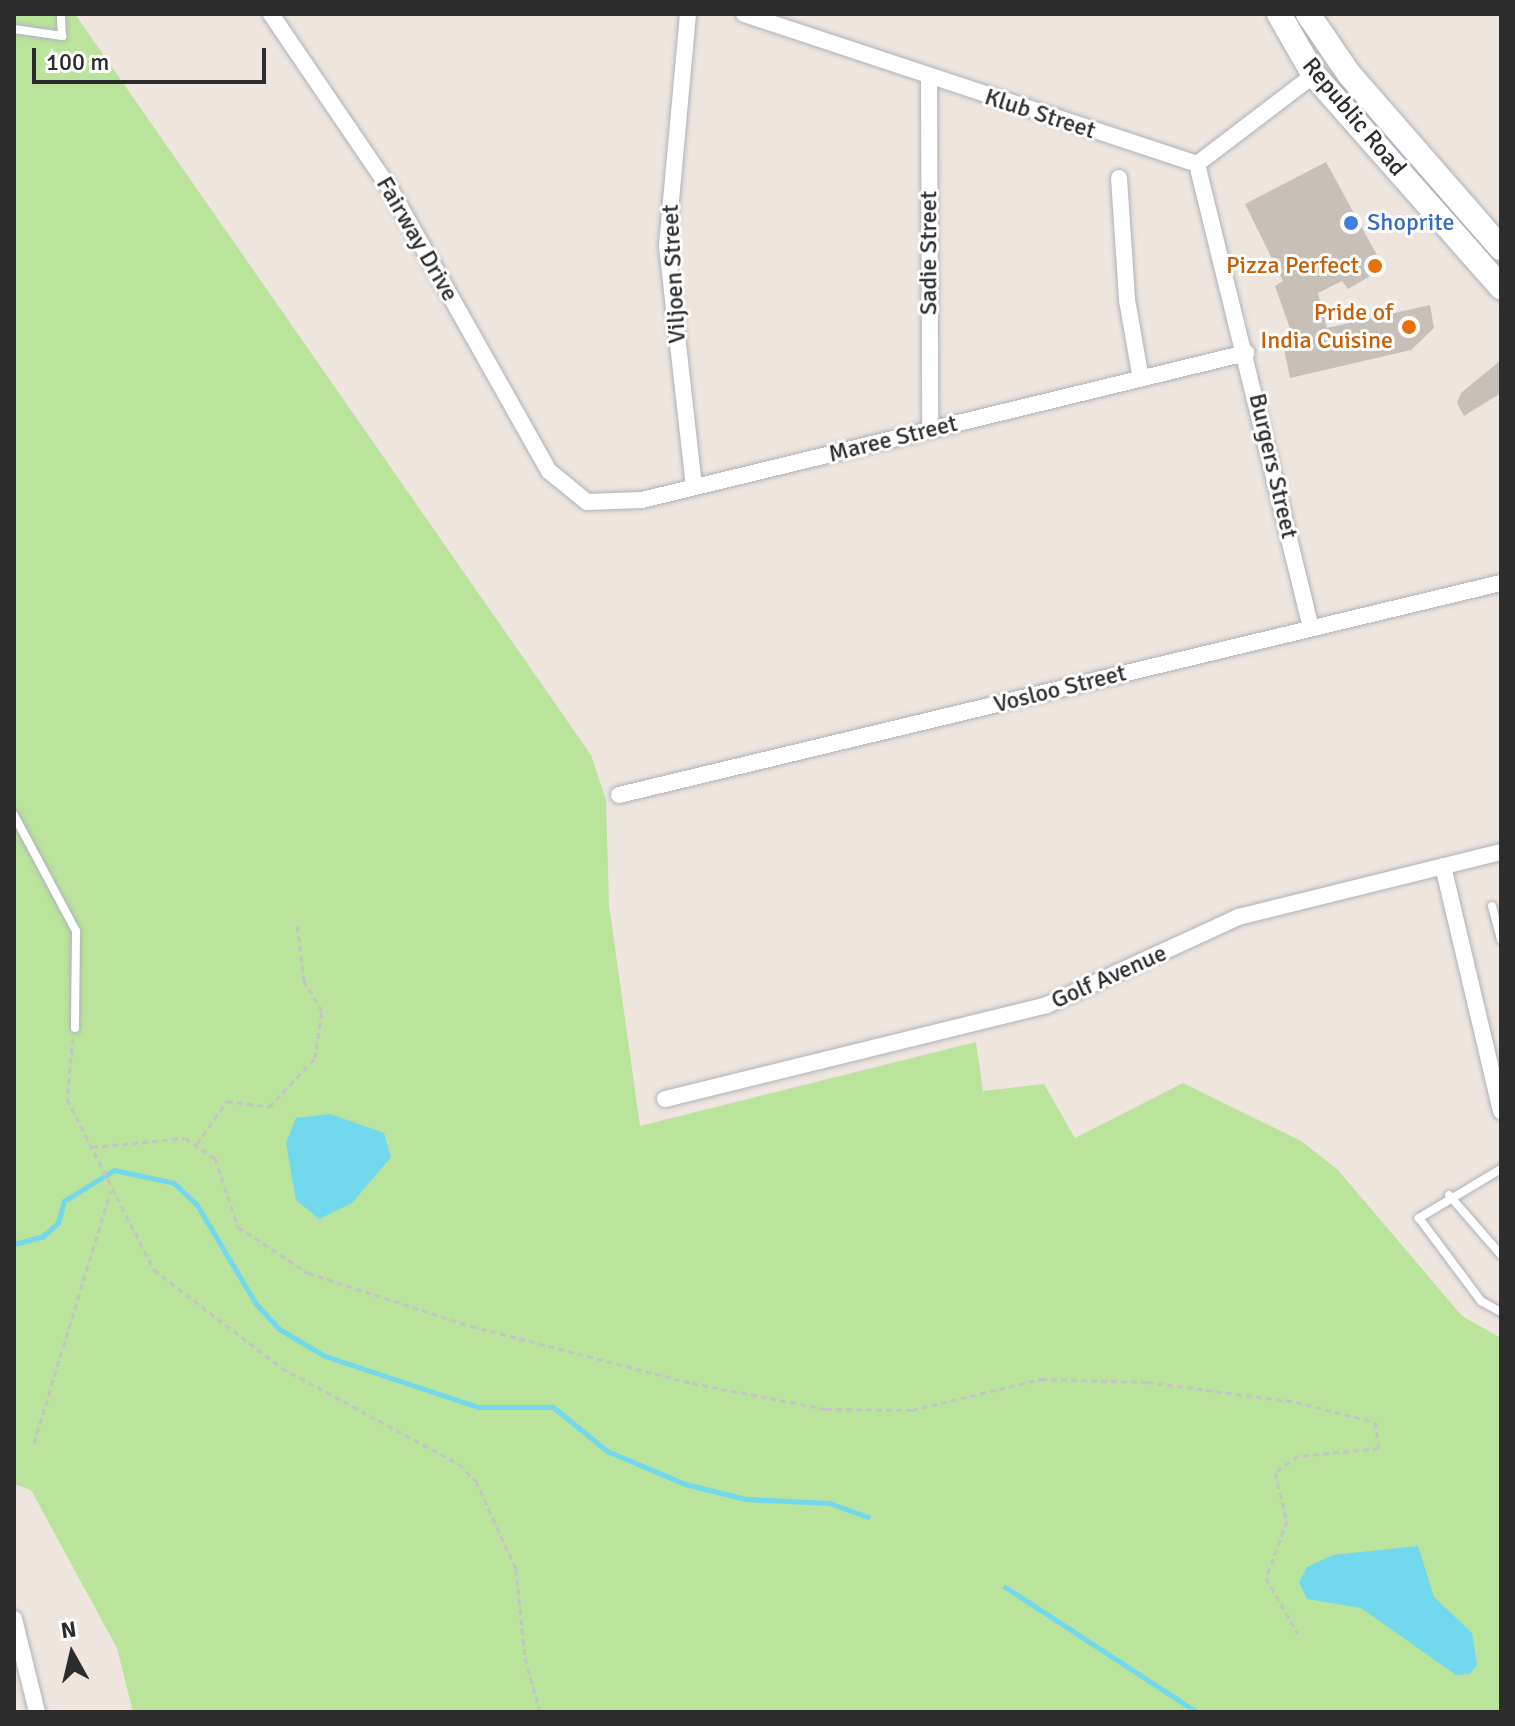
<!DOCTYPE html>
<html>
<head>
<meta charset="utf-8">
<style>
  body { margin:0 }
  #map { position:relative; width:1515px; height:1726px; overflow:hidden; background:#ede5de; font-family:Signika,sans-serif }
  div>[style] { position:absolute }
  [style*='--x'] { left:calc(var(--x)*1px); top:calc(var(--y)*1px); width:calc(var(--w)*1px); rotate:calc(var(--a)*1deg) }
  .green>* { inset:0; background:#bae39b }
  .water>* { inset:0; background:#72d8ee }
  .stream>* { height:5px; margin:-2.5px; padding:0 2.5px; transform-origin:2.5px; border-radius:2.5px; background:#72d8ee }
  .building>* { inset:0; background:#c6c0b9 }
  .path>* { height:3px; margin-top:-1.5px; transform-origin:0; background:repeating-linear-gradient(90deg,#c4c4c4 0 6px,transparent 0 10px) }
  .roads { filter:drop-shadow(0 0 2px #aeb2bc) drop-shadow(0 0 2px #aeb2bc) }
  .lane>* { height:8px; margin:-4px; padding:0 4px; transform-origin:4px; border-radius:4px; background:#fff }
  .street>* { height:16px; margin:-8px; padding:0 8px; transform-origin:8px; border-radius:8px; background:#fff }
  .secondary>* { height:24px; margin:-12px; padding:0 12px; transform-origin:12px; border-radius:12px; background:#fff }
  .dots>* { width:22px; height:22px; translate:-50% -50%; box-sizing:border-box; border:4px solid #fff; border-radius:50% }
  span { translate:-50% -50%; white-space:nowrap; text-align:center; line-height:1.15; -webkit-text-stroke:6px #fff; paint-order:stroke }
  .street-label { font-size:24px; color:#2c2c2c }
  .shop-label { font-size:24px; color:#366cbe }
  .left { translate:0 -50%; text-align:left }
  .food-label { font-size:24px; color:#c56008 }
  .right { translate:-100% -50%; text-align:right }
  .frame { position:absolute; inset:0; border:16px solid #2c2c2c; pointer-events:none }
  .north { position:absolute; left:32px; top:1614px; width:80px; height:80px; -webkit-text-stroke:6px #fff; paint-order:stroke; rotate:352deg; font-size:22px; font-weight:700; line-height:32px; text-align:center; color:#2c2c2c }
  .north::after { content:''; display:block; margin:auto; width:28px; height:36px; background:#2c2c2c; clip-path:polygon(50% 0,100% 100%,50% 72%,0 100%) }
  .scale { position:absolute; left:32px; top:48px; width:234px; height:36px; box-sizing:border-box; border:4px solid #2c2c2c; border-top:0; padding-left:10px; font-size:24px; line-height:28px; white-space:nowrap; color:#2c2c2c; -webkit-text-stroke:6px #fff; paint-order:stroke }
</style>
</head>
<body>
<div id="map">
  <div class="green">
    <i style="clip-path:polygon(14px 14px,75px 14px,591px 755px,606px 800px,609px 905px,640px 1126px,976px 1042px,983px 1091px,1044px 1084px,1075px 1138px,1183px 1083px,1301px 1141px,1338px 1170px,1462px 1316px,1501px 1338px,1501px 1712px,133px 1712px,117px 1648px,31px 1490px,14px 1484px)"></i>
  </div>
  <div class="water">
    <i style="clip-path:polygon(330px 1114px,384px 1133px,391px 1157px,352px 1203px,319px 1219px,296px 1200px,286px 1143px,296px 1118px)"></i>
    <i style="clip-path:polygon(1418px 1546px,1434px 1597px,1472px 1633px,1477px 1665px,1470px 1674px,1456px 1675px,1361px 1608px,1307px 1599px,1299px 1582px,1307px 1567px,1333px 1555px)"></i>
  </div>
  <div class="stream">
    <i style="--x:14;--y:1244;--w:30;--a:-15"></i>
    <i style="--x:43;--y:1236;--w:20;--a:-41"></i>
    <i style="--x:58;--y:1223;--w:23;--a:-75"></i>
    <i style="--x:64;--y:1201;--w:59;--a:-31.8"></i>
    <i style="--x:114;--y:1170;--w:61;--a:12.2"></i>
    <i style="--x:174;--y:1183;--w:32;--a:44"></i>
    <i style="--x:197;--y:1205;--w:115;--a:59.2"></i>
    <i style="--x:256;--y:1304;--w:34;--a:47"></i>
    <i style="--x:279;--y:1329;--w:53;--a:30.4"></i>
    <i style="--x:325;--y:1356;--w:161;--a:18.4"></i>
    <i style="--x:478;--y:1407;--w:75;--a:0"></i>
    <i style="--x:553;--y:1407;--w:70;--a:39.2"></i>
    <i style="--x:607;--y:1451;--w:85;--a:22.9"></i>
    <i style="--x:685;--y:1484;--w:62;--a:14"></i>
    <i style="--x:745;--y:1499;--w:84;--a:2.7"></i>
    <i style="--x:829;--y:1503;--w:41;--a:19.7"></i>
    <i style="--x:1005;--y:1587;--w:229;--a:33.1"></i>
  </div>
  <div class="building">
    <i style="clip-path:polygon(1326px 162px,1384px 268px,1348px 289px,1342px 281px,1318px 293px,1327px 328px,1430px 305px,1434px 328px,1411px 350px,1290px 378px,1284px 349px,1296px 346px,1275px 286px,1283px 281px,1245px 204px)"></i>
    <i style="clip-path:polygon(1501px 360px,1501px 393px,1464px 416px,1457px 403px,1461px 393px)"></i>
  </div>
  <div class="path">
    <i style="--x:14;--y:124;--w:2;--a:27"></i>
    <i style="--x:73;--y:1038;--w:61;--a:95.6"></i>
    <i style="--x:67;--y:1099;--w:192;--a:63"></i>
    <i style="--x:154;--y:1270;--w:161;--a:37.4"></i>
    <i style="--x:282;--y:1368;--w:201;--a:28.5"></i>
    <i style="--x:459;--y:1464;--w:24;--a:45"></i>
    <i style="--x:476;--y:1481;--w:97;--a:65.6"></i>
    <i style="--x:516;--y:1569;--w:89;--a:84.2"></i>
    <i style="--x:525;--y:1658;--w:56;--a:74.5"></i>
    <i style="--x:197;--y:1144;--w:52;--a:-55.1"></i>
    <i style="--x:227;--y:1101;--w:42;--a:8.1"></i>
    <i style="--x:269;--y:1107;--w:67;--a:-46.8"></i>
    <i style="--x:315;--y:1058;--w:48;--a:-81.5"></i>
    <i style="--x:322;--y:1011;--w:35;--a:-121"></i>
    <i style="--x:304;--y:981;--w:56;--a:-97.1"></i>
    <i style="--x:92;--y:1147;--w:93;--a:-5.5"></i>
    <i style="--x:185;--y:1138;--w:36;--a:34"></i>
    <i style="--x:215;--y:1158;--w:73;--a:71.6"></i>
    <i style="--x:238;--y:1227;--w:84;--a:33.3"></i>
    <i style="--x:308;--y:1273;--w:171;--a:18"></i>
    <i style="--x:471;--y:1326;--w:228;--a:14.5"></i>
    <i style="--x:692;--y:1383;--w:136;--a:11"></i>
    <i style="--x:826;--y:1409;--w:86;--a:0.7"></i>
    <i style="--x:912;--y:1410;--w:133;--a:-13.5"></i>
    <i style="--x:1041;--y:1379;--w:106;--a:1.6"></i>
    <i style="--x:1147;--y:1382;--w:150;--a:7.6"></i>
    <i style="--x:1296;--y:1402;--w:81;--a:14.2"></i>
    <i style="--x:1375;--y:1422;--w:26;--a:81"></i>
    <i style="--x:1379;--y:1448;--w:81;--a:174.4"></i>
    <i style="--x:1298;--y:1456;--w:29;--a:144"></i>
    <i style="--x:1275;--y:1473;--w:49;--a:76"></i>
    <i style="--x:1287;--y:1521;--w:61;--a:110.2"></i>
    <i style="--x:1266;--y:1578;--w:64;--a:60.3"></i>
    <i style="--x:34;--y:1443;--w:264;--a:-73.1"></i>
  </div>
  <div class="roads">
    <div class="lane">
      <i style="--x:14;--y:29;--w:49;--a:8.3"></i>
      <i style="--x:62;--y:36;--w:22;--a:-93"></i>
      <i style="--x:14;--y:815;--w:132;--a:61.9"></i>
      <i style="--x:76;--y:931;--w:97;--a:90.6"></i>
      <i style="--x:1492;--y:906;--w:35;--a:75"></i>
      <i style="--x:1501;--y:1169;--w:96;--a:149.1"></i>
      <i style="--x:1419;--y:1218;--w:104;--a:53.2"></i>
      <i style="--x:1481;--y:1301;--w:23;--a:29"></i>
      <i style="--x:1449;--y:1195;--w:79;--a:49.1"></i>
    </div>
    <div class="street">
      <i style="--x:271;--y:14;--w:212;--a:55.8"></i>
      <i style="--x:390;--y:189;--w:324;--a:60.6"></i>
      <i style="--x:549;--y:471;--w:49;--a:39.2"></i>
      <i style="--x:587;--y:502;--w:55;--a:-2.1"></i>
      <i style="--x:642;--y:500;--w:622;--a:-13.68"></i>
      <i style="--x:688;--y:14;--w:233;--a:95.2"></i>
      <i style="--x:667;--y:246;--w:242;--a:83.6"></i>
      <i style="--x:744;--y:14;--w:477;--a:18.3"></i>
      <i style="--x:929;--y:77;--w:353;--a:89.8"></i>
      <i style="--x:1197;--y:164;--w:478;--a:76.2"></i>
      <i style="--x:1197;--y:164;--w:147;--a:-37.3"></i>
      <i style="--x:1119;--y:178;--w:122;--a:86.2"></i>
      <i style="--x:1127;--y:300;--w:80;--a:80"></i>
      <i style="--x:619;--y:795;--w:907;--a:-13.52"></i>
      <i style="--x:1443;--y:866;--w:252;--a:76.7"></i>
      <i style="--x:665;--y:1099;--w:393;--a:-13.8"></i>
      <i style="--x:1047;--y:1005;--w:210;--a:-24.7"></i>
      <i style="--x:1238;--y:917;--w:271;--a:-13.9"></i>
      <i style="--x:14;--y:1619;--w:96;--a:76.1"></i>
    </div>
    <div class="secondary">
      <i style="--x:1279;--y:14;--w:70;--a:60.2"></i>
      <i style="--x:1314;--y:75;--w:283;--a:48.6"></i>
      <i style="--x:1308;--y:14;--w:73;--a:55.7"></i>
      <i style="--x:1349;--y:74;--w:231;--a:48.9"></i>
    </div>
  </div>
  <div class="dots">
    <i style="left:1351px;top:223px;background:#3f7fe0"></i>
    <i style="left:1375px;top:266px;background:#e8710a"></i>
    <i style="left:1409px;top:327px;background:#e8710a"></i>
  </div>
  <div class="street-label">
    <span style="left:1040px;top:114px;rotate:18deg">Klub Street</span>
    <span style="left:1354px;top:117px;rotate:50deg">Republic Road</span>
    <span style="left:417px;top:239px;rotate:60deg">Fairway Drive</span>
    <span style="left:929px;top:253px;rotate:-90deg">Sadie Street</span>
    <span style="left:674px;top:274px;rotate:-93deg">Viljoen Street</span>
    <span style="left:893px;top:439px;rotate:-14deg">Maree Street</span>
    <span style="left:1273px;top:466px;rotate:77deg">Burgers Street</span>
    <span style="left:1060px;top:689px;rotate:-14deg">Vosloo Street</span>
    <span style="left:1109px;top:977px;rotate:-24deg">Golf Avenue</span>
  </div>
  <div class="shop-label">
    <span class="left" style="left:1367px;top:223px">Shoprite</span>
  </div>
  <div class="food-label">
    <span class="right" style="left:1359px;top:266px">Pizza Perfect</span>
    <span class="right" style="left:1393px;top:327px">Pride of<br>India Cuisine</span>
  </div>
  <div class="frame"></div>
  <div class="north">N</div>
  <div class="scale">100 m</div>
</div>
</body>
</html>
